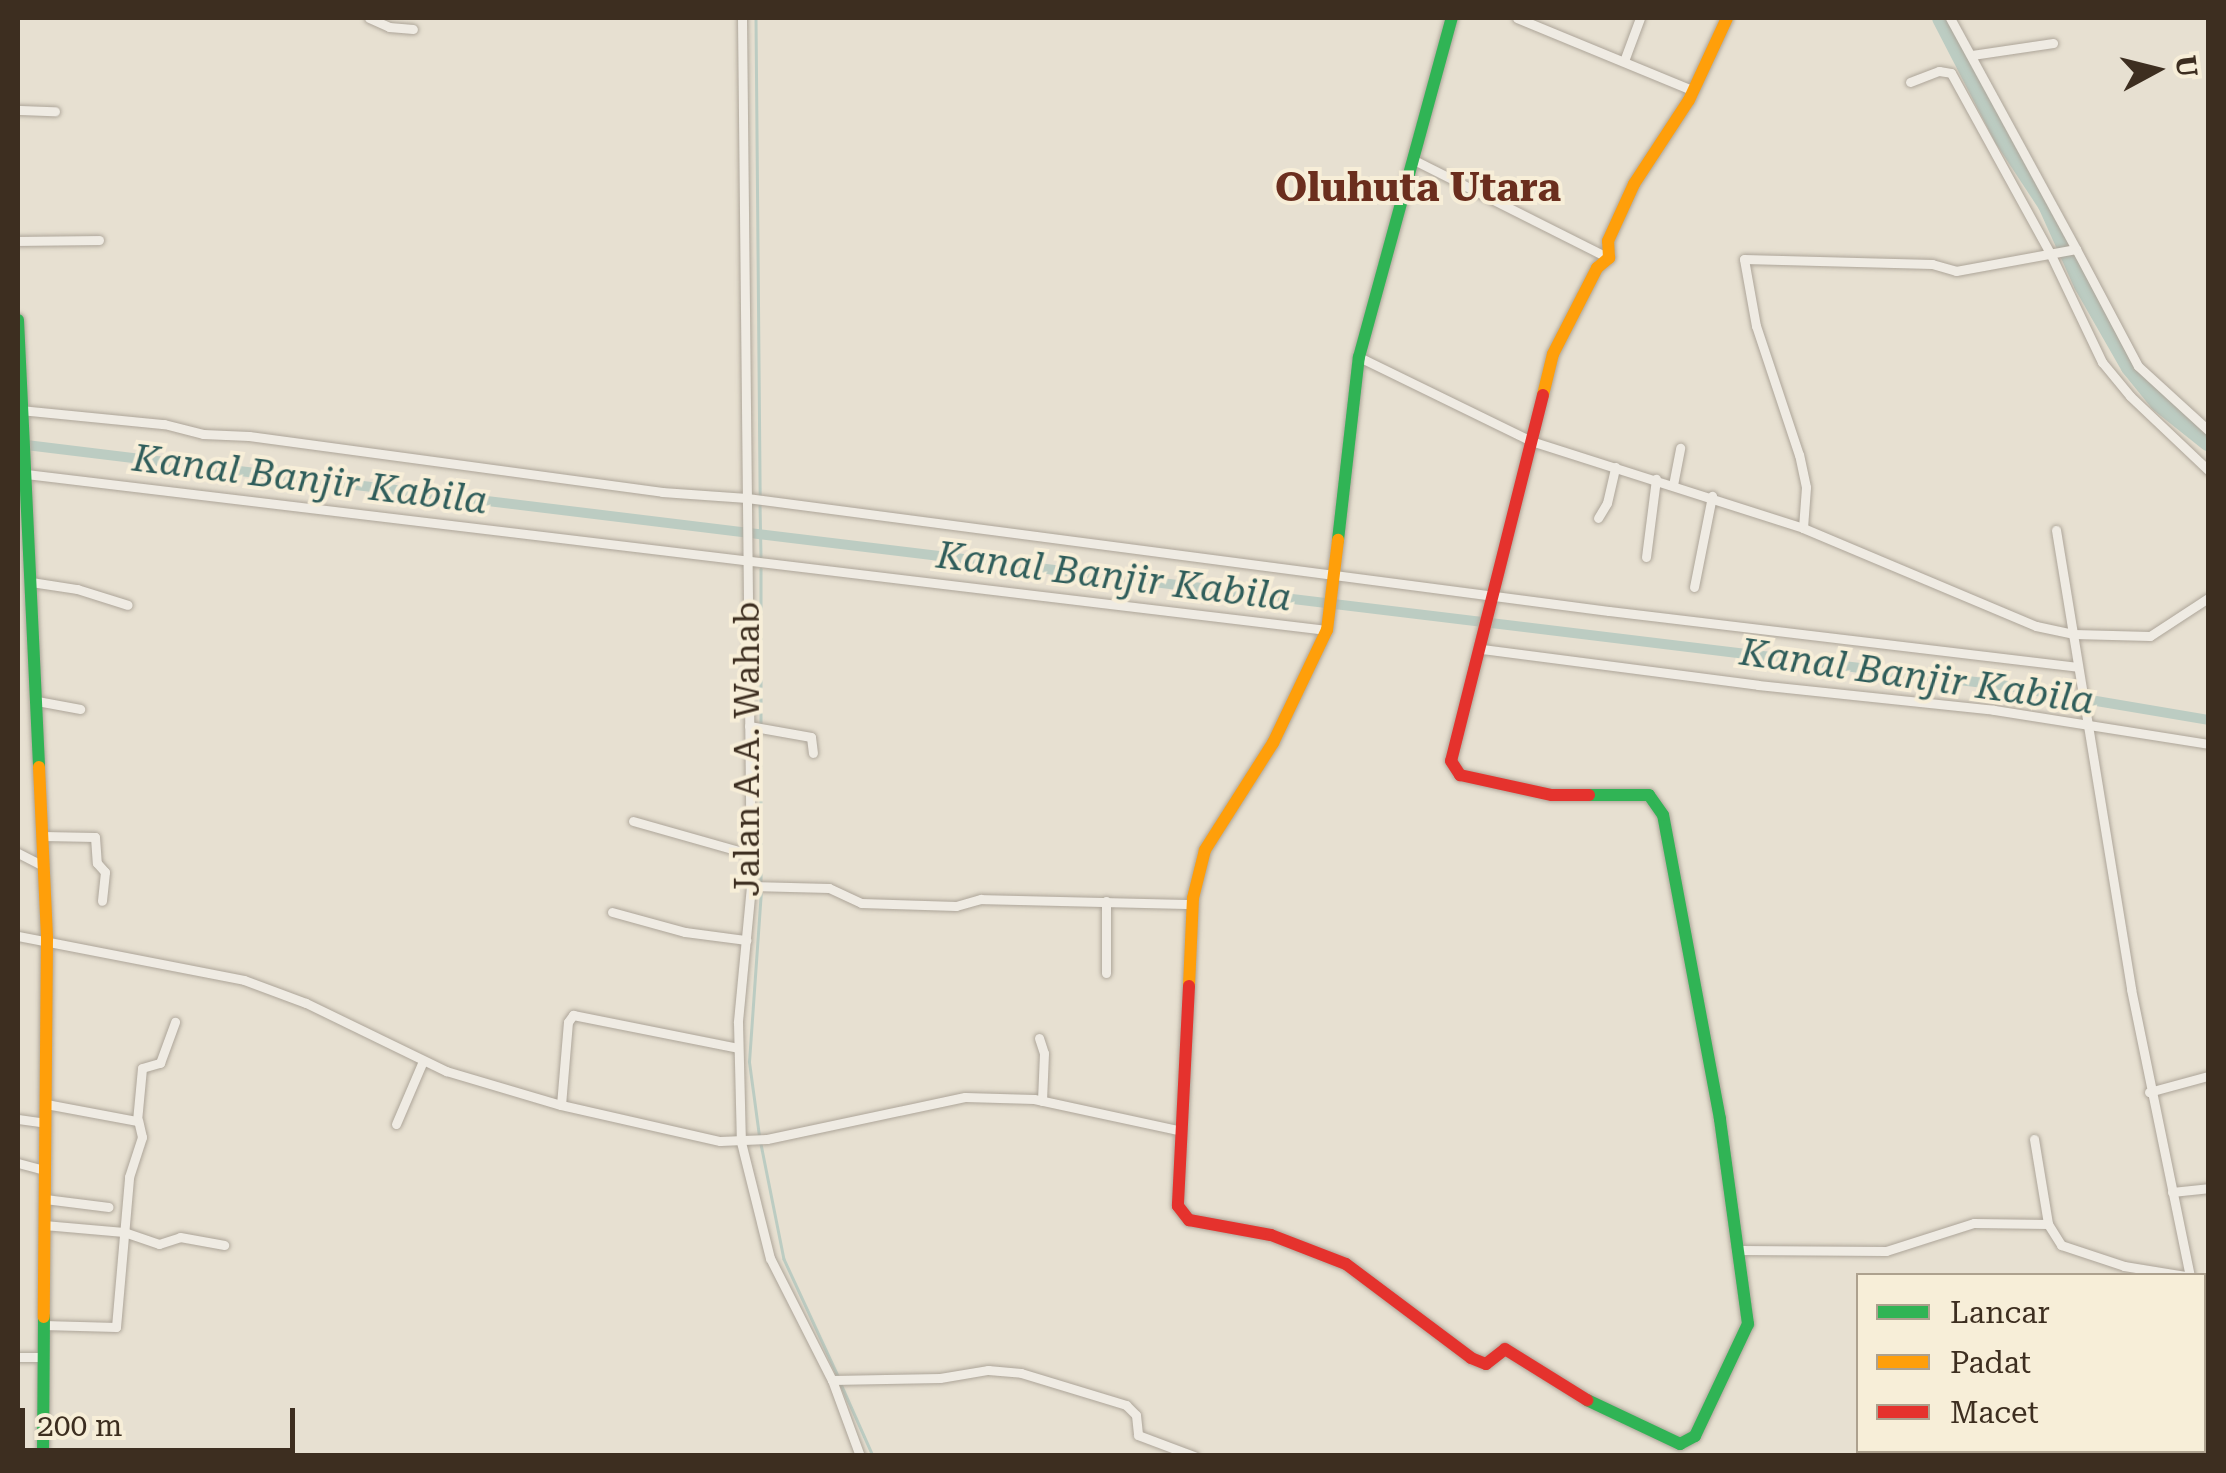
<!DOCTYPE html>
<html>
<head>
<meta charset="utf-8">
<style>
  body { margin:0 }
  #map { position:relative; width:2226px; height:1473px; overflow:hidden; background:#e7e0d1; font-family:"Roboto Serif",serif }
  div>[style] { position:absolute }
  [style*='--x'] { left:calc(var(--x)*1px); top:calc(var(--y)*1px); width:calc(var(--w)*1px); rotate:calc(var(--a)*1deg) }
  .stream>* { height:2.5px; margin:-1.25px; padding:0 1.25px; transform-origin:1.25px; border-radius:1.25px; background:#bcccc2 }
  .canal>* { height:10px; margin:-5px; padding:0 5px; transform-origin:5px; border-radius:5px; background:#bcccc2 }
  .river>* { height:18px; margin:-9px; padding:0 9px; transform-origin:9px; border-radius:9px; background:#bcccc2 }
  .roads { filter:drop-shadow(0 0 2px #ada599) drop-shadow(0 0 2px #ada599) }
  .street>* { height:9px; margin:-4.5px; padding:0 4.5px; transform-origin:4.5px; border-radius:4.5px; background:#efebe3 }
  .fast>* { height:12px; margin:-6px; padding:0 6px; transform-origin:6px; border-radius:6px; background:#30b455 }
  .slow>* { height:12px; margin:-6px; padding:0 6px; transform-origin:6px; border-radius:6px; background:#ff9f0a }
  .jam>* { height:12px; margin:-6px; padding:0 6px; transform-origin:6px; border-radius:6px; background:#e5322d }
  span { translate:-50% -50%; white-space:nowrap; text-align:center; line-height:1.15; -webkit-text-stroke:8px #f7eed8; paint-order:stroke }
  .street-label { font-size:35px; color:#3d2e20 }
  .water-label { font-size:38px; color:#2f5d5a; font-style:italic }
  .quarter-label { font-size:40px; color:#6b2e1e; font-weight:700 }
  .frame { position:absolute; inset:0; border:20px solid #3d2e20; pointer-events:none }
  .legend { position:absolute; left:1856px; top:1273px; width:350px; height:180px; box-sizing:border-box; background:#f7eed8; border:2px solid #ada18e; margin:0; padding:12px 18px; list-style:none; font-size:30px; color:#3d2e20 }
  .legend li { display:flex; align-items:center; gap:20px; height:50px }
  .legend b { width:50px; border:2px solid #ada18e }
  .north { position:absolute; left:2106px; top:20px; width:100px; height:100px; -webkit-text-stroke:8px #f7eed8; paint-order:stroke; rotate:83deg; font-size:28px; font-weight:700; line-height:40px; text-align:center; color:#3d2e20 }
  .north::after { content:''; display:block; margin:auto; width:35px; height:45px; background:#3d2e20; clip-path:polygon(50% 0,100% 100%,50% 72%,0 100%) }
  .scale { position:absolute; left:20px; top:1408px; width:275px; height:45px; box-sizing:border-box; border:5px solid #3d2e20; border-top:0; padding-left:12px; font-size:30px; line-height:35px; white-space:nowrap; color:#3d2e20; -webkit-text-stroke:8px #f7eed8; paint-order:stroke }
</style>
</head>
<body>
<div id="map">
  <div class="stream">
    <i style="--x:756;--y:18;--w:478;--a:89.5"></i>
    <i style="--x:760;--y:504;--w:52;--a:88.9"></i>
    <i style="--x:761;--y:569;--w:313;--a:90"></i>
    <i style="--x:759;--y:1136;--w:75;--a:-97.7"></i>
    <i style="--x:749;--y:1062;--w:172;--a:-86"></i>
    <i style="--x:761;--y:1144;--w:117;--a:78.7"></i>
    <i style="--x:784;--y:1259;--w:129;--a:65.2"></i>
    <i style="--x:841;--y:1384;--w:79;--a:66"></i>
  </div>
  <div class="canal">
    <i style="--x:18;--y:444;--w:1999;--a:6.93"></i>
    <i style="--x:2002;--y:685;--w:209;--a:9.6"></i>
  </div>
  <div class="river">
    <i style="--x:1941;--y:18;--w:135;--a:62.7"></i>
    <i style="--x:2003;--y:138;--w:80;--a:56.7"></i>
    <i style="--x:2047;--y:205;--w:88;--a:65.8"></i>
    <i style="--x:2083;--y:285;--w:95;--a:60.2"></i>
    <i style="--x:2130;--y:367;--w:46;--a:51.1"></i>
    <i style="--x:2159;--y:403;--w:63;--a:38.5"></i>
  </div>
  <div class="roads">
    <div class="street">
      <i style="--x:369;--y:18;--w:22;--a:24"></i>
      <i style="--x:389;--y:27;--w:24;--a:5"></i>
      <i style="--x:742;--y:18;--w:868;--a:89.41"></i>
      <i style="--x:751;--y:886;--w:137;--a:95.5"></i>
      <i style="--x:738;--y:1022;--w:120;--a:88.6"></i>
      <i style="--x:741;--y:1142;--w:120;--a:76"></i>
      <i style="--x:770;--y:1258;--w:137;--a:63.1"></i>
      <i style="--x:832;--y:1380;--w:81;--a:69.8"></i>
      <i style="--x:1517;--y:18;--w:191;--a:22.4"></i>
      <i style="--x:1972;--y:55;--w:82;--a:-8.4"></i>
      <i style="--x:1624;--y:61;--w:46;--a:-69.6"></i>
      <i style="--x:1910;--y:82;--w:31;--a:-21"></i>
      <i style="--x:1939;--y:71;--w:12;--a:9"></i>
      <i style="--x:1951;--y:73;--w:205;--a:61.2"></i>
      <i style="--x:2050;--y:253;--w:121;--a:64.5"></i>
      <i style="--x:2102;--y:362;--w:44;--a:50.5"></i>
      <i style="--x:2130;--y:396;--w:108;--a:43.5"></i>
      <i style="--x:18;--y:110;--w:37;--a:2"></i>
      <i style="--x:1414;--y:160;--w:218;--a:26.7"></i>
      <i style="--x:18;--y:241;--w:81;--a:-0.7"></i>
      <i style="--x:2076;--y:249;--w:132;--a:62.1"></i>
      <i style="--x:2138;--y:366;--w:95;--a:42.4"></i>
      <i style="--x:1359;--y:357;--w:191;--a:26"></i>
      <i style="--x:1531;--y:441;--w:286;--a:17.7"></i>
      <i style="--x:1803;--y:528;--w:253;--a:22.8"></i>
      <i style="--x:2036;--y:626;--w:39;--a:12"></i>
      <i style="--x:2074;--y:634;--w:76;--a:1.5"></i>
      <i style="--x:2150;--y:636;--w:69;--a:-33.2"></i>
      <i style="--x:20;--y:410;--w:145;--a:5.6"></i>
      <i style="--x:164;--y:424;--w:40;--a:14.4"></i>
      <i style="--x:203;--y:434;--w:46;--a:2.5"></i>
      <i style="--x:249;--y:436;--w:417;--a:7.7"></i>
      <i style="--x:662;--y:492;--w:85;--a:4"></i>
      <i style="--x:747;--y:498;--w:869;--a:7.47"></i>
      <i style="--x:1609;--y:611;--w:472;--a:6.8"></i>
      <i style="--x:26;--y:474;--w:1310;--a:6.84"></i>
      <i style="--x:1673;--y:485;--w:38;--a:-79"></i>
      <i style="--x:1598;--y:518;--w:17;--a:-59"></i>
      <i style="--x:1607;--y:503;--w:37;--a:-77"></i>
      <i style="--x:1803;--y:528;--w:41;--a:-85.8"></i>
      <i style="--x:1806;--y:487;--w:33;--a:-102"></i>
      <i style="--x:1799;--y:455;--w:136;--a:-108.4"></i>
      <i style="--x:1756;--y:326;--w:68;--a:-100.2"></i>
      <i style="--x:1744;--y:259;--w:188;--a:1.5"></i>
      <i style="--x:1932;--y:264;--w:25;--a:16"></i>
      <i style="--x:1956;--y:271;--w:122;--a:-10.4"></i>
      <i style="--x:2076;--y:249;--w:263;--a:-118.6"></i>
      <i style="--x:2056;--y:530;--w:465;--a:80.7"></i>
      <i style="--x:2131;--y:989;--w:293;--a:78.4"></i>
      <i style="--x:1646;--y:557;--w:79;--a:-82.7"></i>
      <i style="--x:31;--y:582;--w:47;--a:8.7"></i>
      <i style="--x:77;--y:589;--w:53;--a:17.4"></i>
      <i style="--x:1694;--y:587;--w:93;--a:-78.8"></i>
      <i style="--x:1482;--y:649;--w:278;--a:7.4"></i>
      <i style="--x:1758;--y:685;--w:237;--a:6"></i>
      <i style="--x:1994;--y:710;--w:217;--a:9"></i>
      <i style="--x:37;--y:701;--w:44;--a:10.5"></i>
      <i style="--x:749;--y:726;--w:63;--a:10.1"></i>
      <i style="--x:811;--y:737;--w:16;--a:83"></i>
      <i style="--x:633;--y:821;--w:122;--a:15.8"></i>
      <i style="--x:43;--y:836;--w:52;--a:1.1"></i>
      <i style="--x:95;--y:837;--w:26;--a:86"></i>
      <i style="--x:97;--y:863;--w:12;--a:48"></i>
      <i style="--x:105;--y:872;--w:29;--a:96"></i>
      <i style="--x:18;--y:853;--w:29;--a:27"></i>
      <i style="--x:751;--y:886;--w:78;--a:1.5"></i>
      <i style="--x:829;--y:888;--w:35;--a:25"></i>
      <i style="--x:861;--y:903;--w:95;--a:1.8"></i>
      <i style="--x:956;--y:906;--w:26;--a:-16"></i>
      <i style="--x:981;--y:899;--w:211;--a:1.4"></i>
      <i style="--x:612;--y:912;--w:76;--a:15.3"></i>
      <i style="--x:685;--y:932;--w:62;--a:7.5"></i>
      <i style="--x:18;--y:936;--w:230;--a:11"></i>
      <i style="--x:244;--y:980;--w:66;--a:20.4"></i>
      <i style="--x:306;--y:1003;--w:156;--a:25.9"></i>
      <i style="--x:446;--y:1071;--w:120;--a:16.5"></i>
      <i style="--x:561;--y:1105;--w:163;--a:12.8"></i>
      <i style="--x:720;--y:1141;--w:47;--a:-2.4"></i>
      <i style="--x:767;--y:1139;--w:202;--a:-12"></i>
      <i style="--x:965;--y:1097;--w:69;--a:1.7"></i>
      <i style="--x:1034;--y:1099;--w:151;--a:12.2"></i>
      <i style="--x:1106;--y:973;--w:72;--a:-90"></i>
      <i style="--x:1039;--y:1038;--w:16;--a:72"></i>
      <i style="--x:1044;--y:1053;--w:48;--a:92.4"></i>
      <i style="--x:2149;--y:1092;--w:61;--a:-15.2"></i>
      <i style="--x:46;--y:1104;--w:93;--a:10.6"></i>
      <i style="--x:137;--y:1121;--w:53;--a:-84.6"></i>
      <i style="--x:142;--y:1068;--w:19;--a:-16"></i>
      <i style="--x:160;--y:1063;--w:44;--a:-69.9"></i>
      <i style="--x:561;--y:1105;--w:83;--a:-85.2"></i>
      <i style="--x:568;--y:1022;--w:9;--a:-54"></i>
      <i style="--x:573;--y:1015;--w:168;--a:11.3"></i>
      <i style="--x:18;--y:1119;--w:28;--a:8"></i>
      <i style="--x:396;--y:1124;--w:69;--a:-66.8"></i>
      <i style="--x:2034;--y:1139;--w:86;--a:80.6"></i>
      <i style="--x:18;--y:1163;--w:28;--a:15"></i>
      <i style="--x:2172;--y:1192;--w:36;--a:-6"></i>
      <i style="--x:45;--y:1199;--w:64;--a:7.1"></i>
      <i style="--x:44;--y:1225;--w:80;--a:5"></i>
      <i style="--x:124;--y:1232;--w:37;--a:19"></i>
      <i style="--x:159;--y:1244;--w:22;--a:-18"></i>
      <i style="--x:180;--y:1237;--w:45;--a:10.3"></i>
      <i style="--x:1740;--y:1250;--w:146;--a:0.4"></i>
      <i style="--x:1886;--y:1251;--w:92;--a:-17.7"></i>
      <i style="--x:1974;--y:1223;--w:74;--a:0.8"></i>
      <i style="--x:2048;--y:1224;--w:25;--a:58"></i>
      <i style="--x:2061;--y:1245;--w:66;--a:18.4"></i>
      <i style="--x:2124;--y:1266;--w:62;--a:9.3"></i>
      <i style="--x:2204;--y:1322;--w:4;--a:-14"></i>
      <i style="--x:43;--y:1325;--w:73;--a:1.6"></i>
      <i style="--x:116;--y:1327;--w:151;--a:-85"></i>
      <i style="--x:129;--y:1177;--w:42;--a:-72"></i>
      <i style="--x:142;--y:1137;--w:17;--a:-103"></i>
      <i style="--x:2204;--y:1329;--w:23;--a:80"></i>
      <i style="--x:18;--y:1357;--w:25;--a:0"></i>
      <i style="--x:832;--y:1380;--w:108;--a:-1.1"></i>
      <i style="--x:940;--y:1378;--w:49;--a:-9.5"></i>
      <i style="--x:988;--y:1370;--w:33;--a:5"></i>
      <i style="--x:1021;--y:1373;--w:110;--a:16.9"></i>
      <i style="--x:1126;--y:1405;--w:14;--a:45"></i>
      <i style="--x:1136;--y:1415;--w:20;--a:84"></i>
      <i style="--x:1138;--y:1435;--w:60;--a:20.6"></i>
      <i style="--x:2204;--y:1393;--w:4;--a:-14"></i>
      <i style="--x:43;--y:1424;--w:39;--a:1"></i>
    </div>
    <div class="fast">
      <i style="--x:18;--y:320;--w:447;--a:87.3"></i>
      <i style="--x:1338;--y:540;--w:184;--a:-83.5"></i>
      <i style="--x:1359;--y:357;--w:352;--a:-74.7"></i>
      <i style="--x:1587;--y:1400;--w:103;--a:25.3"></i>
      <i style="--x:1680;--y:1444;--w:17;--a:-28"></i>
      <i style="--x:1695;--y:1436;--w:124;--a:-64.7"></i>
      <i style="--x:1748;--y:1324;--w:207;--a:-97.8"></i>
      <i style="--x:1720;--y:1119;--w:309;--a:-100.6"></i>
      <i style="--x:1663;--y:815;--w:24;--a:-125"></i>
      <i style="--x:1649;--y:795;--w:60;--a:180"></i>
      <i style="--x:43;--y:1456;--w:139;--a:-89.6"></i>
    </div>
    <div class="slow">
      <i style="--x:1543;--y:395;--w:42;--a:-76.3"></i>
      <i style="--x:1553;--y:354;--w:97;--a:-62.9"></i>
      <i style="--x:1597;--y:268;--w:16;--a:-40"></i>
      <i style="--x:1609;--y:258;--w:17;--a:-93"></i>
      <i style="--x:1608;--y:241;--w:63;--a:-65.5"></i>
      <i style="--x:1634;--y:184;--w:100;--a:-56.8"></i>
      <i style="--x:1689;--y:100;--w:90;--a:-65.1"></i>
      <i style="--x:39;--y:767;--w:172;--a:87.3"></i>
      <i style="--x:47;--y:939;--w:378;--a:90.5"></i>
      <i style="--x:1189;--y:986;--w:88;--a:-87.4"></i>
      <i style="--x:1193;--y:898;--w:49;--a:-76"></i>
      <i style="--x:1205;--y:850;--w:127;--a:-57.6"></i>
      <i style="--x:1273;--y:743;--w:125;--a:-64.5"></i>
      <i style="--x:1327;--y:630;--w:91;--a:-83"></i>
    </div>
    <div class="jam">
      <i style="--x:1543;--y:395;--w:377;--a:104.1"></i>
      <i style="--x:1451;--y:761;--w:17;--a:57"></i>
      <i style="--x:1460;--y:775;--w:94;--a:12.3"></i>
      <i style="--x:1552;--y:795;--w:37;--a:0"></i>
      <i style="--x:1189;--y:986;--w:220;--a:92.9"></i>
      <i style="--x:1178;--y:1206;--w:18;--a:52"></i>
      <i style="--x:1189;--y:1220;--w:83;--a:10.4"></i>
      <i style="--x:1271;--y:1235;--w:80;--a:21.1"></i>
      <i style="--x:1346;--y:1264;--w:156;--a:36.9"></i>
      <i style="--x:1471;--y:1358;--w:16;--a:22"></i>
      <i style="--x:1486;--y:1364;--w:24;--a:-38"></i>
      <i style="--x:1505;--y:1349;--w:97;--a:31.9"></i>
    </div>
  </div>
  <div class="street-label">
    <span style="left:748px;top:749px;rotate:-90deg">Jalan A.A. Wahab</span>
  </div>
  <div class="water-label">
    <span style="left:310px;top:480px;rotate:7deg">Kanal Banjir Kabila</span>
    <span style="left:1114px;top:577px;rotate:7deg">Kanal Banjir Kabila</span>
    <span style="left:1917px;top:677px;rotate:8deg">Kanal Banjir Kabila</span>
  </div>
  <div class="quarter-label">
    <span style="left:1418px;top:188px">Oluhuta Utara</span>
  </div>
  <div class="frame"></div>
  <ul class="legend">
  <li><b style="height:12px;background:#30b455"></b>Lancar</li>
  <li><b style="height:12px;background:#ff9f0a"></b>Padat</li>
  <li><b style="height:12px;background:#e5322d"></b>Macet</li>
  </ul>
  <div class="north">U</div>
  <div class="scale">200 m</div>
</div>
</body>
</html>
